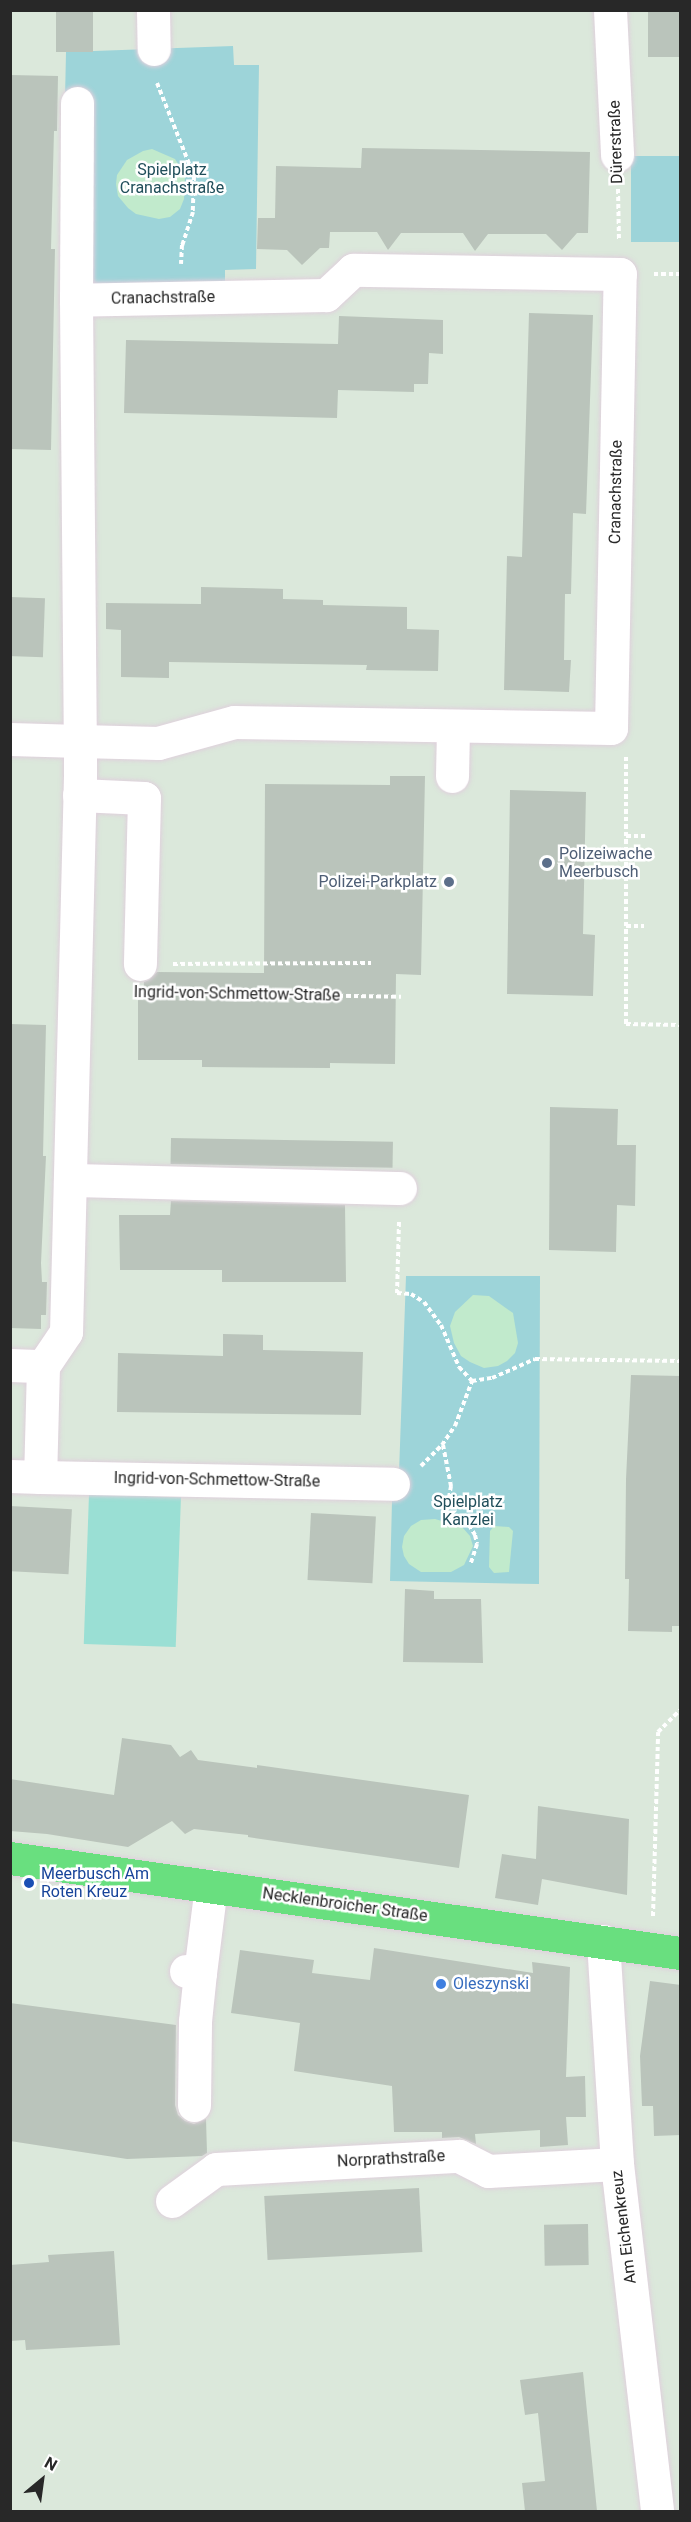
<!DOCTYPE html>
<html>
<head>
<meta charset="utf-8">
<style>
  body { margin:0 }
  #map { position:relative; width:691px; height:2522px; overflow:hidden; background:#dbe8db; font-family:Roboto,sans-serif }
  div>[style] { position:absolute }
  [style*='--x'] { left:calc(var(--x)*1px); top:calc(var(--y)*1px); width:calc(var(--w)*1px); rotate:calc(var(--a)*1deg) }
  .green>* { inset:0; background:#9dd4d9; transform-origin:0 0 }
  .sand>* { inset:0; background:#c1eacc }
  .pitch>* { inset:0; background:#9adfd4; transform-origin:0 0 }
  .building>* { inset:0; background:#bac4bb; transform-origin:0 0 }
  .path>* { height:4px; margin-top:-2px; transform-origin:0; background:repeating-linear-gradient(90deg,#fff 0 4.5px,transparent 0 7.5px) }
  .roads { filter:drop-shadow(0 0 2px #dfd0dc) drop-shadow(0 0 2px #dfd0dc) }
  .minor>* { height:33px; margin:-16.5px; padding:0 16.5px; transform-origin:16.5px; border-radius:16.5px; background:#fff }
  .major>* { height:33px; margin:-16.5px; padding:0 16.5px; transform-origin:16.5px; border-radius:16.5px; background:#69df7f }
  .dots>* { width:16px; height:16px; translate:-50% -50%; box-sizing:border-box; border:3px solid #fff; border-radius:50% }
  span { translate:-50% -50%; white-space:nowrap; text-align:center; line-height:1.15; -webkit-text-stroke:5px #fff; paint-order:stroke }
  .street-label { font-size:16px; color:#282828 }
  .park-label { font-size:16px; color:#214f5b }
  .service-label { font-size:16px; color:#4e5e75 }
  .left { translate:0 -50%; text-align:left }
  .right { translate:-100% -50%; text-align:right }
  .transit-label { font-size:16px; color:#164399 }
  .shop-label { font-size:16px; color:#366cbe }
  .frame { position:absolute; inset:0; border:12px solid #282828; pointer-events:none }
  .north { position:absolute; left:12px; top:2450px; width:60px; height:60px; -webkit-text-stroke:4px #fff; paint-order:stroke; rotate:29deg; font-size:16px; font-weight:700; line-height:24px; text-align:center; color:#282828 }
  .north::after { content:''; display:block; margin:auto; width:21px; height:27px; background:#282828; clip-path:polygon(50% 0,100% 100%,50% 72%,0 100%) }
</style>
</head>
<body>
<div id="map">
  <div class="green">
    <i style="clip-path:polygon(233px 46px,234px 65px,259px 65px,256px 269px,225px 270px,225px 285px,87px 295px,65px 99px,66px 52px)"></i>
    <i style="left:680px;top:156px;width:86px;height:49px;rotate:90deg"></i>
    <i style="clip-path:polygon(406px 1276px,540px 1276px,539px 1584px,390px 1581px,392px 1501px,398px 1501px)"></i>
  </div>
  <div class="sand">
    <i style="clip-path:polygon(152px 149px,175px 159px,185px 175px,184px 199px,180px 209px,170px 217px,159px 219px,136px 214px,128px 208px,118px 196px,116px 184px,117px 175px,127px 160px,143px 151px)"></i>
    <i style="clip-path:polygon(473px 1295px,489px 1296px,513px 1313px,518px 1343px,515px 1353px,507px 1361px,498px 1366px,484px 1368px,470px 1362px,461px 1356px,454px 1343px,450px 1326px,455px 1312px)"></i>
    <i style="clip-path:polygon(435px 1519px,462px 1527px,470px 1536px,473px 1546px,464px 1565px,451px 1572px,421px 1572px,409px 1564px,404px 1556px,402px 1547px,404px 1536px,411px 1526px,421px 1520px)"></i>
    <i style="clip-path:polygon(494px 1526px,509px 1527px,513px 1531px,509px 1572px,494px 1573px,489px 1567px,490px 1531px)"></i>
  </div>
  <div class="pitch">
    <i style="left:89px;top:1494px;width:92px;height:150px;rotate:2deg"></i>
  </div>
  <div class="building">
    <i style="left:56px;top:10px;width:37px;height:42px"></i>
    <i style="left:648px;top:10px;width:33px;height:47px"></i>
    <i style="clip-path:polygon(10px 75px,58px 76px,57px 131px,54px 131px,51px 249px,55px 249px,51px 450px,10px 449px)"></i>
    <i style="clip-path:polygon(362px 148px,590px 152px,588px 233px,577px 233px,562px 250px,546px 234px,488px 234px,475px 251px,463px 233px,401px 233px,388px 250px,377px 232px,330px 232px,329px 248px,320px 248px,302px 265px,287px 250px,257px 249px,258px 218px,275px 218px,276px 166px,361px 168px)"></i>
    <i style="clip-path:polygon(529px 313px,593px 315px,586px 514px,573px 513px,571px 594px,565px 594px,564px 660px,571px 660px,569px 692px,504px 690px,507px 556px,522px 557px)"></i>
    <i style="clip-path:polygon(339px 316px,443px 320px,443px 354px,429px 353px,428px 384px,414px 384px,414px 392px,338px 390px,337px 418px,124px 413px,126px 340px,338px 344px)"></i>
    <i style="clip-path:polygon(201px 587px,283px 589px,283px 599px,323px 600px,323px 605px,407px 607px,407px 629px,439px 630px,438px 671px,366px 670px,367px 665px,169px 662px,169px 678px,121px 677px,121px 630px,106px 629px,106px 603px,201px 604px)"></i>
    <i style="left:10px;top:597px;width:35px;height:59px;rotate:2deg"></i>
    <i style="clip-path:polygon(390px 776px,425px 776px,421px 975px,396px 974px,395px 1064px,330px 1063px,330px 1068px,202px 1067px,202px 1060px,138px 1060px,138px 1000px,143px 1000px,144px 982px,149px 980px,157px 972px,264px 973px,265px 784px,390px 785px)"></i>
    <i style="clip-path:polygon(510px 790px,586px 792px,583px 934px,595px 935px,593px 996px,507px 994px)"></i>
    <i style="clip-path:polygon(10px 1024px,46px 1025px,43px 1156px,46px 1156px,41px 1263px,42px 1282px,47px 1282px,46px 1315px,41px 1315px,41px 1329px,10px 1328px)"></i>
    <i style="clip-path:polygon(550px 1107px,618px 1109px,617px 1145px,636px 1145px,635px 1206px,617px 1205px,616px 1252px,549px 1250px)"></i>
    <i style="left:171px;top:1138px;width:222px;height:26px;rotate:1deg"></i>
    <i style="clip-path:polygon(171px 1201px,345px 1205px,346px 1282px,222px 1282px,222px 1270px,120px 1270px,119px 1215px,170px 1215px)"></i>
    <i style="clip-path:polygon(223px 1334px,263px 1335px,263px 1350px,363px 1352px,361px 1415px,117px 1412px,118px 1353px,223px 1356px)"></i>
    <i style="clip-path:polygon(631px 1375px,681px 1376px,681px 1626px,672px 1626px,672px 1632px,628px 1631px,629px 1579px,625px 1579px,626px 1479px)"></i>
    <i style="left:10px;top:1506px;width:62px;height:65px;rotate:3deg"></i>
    <i style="left:311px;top:1513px;width:65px;height:67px;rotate:3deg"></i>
    <i style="clip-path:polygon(405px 1589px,434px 1591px,434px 1599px,481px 1599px,483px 1663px,403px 1662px)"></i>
    <i style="clip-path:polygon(122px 1738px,171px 1745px,180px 1757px,191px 1750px,198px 1760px,257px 1768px,257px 1765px,469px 1795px,459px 1868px,248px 1837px,248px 1835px,194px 1829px,185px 1834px,172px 1821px,128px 1847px,47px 1834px,10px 1831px,10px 1779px,114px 1795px)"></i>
    <i style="clip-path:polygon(538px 1806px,629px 1819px,627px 1895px,542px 1879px,538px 1905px,495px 1898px,502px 1854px,536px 1859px)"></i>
    <i style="clip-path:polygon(374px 1948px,533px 1973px,532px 1962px,570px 1967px,566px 2077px,585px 2076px,586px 2117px,566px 2117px,568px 2145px,540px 2147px,540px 2130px,475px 2134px,476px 2144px,459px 2137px,442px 2138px,442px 2132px,394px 2132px,392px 2086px,294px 2071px,300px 2023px,231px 2013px,240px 1950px,314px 1960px,312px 1973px,370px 1980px)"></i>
    <i style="clip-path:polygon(650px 1981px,681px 1985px,681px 2135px,654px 2136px,653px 2106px,642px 2106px,640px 2056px)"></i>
    <i style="clip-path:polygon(10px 2003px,176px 2025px,175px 2105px,178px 2115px,185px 2121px,194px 2124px,206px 2119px,207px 2153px,202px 2156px,127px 2159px,10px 2141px)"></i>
    <i style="left:419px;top:2188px;width:64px;height:155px;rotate:87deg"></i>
    <i style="left:588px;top:2224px;width:41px;height:44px;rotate:89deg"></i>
    <i style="clip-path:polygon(114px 2251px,120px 2345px,26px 2350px,25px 2340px,10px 2341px,10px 2265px,49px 2262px,48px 2255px)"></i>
    <i style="clip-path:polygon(583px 2372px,597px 2511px,525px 2511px,522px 2483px,545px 2481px,538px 2413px,525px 2415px,520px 2380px)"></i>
  </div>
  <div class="path">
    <i style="--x:157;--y:83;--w:100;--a:68.3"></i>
    <i style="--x:194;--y:176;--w:36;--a:92"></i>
    <i style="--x:193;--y:212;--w:35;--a:108"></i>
    <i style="--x:182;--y:245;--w:19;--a:93"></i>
    <i style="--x:618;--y:189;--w:52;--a:88.9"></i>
    <i style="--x:654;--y:274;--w:26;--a:0"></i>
    <i style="--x:626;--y:757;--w:267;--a:90"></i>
    <i style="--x:626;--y:1024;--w:54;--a:1.1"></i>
    <i style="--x:626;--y:836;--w:19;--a:0"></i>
    <i style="--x:626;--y:926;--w:18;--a:0"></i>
    <i style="--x:173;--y:964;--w:198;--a:-0.3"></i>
    <i style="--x:159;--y:993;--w:242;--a:0.9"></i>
    <i style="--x:399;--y:1222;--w:71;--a:91.6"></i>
    <i style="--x:397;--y:1293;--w:14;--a:4"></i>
    <i style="--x:411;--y:1294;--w:15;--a:32"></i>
    <i style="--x:424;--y:1302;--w:29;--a:54"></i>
    <i style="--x:441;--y:1325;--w:46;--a:66.8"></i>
    <i style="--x:459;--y:1367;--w:19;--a:47"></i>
    <i style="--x:443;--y:1445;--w:42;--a:79"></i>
    <i style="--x:451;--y:1486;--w:27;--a:100"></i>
    <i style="--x:446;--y:1513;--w:26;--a:28"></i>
    <i style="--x:469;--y:1525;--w:12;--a:59"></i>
    <i style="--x:475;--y:1535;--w:9;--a:77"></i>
    <i style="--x:477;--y:1544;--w:20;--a:108"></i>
    <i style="--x:421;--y:1466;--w:30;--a:-45"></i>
    <i style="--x:442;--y:1445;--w:23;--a:-56"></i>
    <i style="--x:455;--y:1426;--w:48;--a:-69.3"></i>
    <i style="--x:472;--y:1381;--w:20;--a:-9"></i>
    <i style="--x:492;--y:1378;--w:47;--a:-23.8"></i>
    <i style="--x:535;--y:1359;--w:145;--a:0.8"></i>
    <i style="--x:653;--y:1916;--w:184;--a:-88.4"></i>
    <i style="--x:658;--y:1732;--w:31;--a:-45"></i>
  </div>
  <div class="roads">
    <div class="minor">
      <i style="--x:153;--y:10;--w:39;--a:89"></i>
      <i style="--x:610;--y:10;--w:145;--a:87.2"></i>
      <i style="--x:76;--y:300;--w:197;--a:-89.7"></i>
      <i style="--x:10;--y:739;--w:70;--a:1.6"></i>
      <i style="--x:80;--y:741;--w:78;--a:1.5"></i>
      <i style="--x:158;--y:743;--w:79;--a:-15.4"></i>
      <i style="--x:234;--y:722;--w:377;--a:0.9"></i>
      <i style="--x:611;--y:728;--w:454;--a:-88.9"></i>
      <i style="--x:620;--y:274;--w:267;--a:-179.1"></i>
      <i style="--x:353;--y:270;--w:37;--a:137"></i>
      <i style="--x:326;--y:295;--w:250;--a:178.9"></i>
      <i style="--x:76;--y:300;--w:441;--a:89.5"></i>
      <i style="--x:80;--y:741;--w:35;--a:90"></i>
      <i style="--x:80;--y:776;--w:556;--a:91.44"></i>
      <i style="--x:66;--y:1332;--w:41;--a:124.1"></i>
      <i style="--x:452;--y:776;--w:49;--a:-88.8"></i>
      <i style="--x:79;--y:795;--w:65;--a:2.6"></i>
      <i style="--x:144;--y:798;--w:166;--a:91.4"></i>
      <i style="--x:70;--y:1180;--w:330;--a:1.4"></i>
      <i style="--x:10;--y:1365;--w:33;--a:2"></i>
      <i style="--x:43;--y:1366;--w:111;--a:91.5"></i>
      <i style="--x:40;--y:1477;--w:353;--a:1.1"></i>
      <i style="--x:10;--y:1476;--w:30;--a:2"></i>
      <i style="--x:603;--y:1941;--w:223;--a:86.4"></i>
      <i style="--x:617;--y:2164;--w:350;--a:83.4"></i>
      <i style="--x:186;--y:1971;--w:14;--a:8"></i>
      <i style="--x:200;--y:1973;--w:88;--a:-82.8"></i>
      <i style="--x:194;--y:2105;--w:84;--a:-89.3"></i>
      <i style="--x:195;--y:2021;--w:48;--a:-84.1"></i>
      <i style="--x:172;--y:2201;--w:54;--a:-36"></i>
      <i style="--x:216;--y:2169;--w:243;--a:-3.1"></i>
      <i style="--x:459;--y:2156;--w:33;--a:27"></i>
      <i style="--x:488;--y:2171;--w:129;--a:-3.1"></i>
    </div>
    <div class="major">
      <i style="--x:10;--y:1858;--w:677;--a:8.07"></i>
    </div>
  </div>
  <div class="dots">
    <i style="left:547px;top:863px;background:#5c6f8a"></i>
    <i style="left:449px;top:882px;background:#5c6f8a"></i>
    <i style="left:29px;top:1883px;background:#1a4fb4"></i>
    <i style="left:441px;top:1984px;background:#3f7fe0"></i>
  </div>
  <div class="street-label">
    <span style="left:616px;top:142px;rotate:-92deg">Dürerstraße</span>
    <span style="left:163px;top:298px;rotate:-1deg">Cranachstraße</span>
    <span style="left:616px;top:492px;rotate:-89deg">Cranachstraße</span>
    <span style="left:237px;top:994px;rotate:1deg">Ingrid-von-Schmettow-Straße</span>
    <span style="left:217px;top:1480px;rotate:1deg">Ingrid-von-Schmettow-Straße</span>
    <span style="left:345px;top:1905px;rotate:8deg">Necklenbroicher Straße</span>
    <span style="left:391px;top:2159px;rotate:-3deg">Norprathstraße</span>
    <span style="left:624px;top:2227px;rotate:-97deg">Am Eichenkreuz</span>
  </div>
  <div class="park-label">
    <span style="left:172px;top:179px">Spielplatz<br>Cranachstraße</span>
    <span style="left:468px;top:1511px">Spielplatz<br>Kanzlei</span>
  </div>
  <div class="service-label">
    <span class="left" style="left:559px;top:863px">Polizeiwache<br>Meerbusch</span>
    <span class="right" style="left:437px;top:882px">Polizei-Parkplatz</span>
  </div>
  <div class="transit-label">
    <span class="left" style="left:41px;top:1883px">Meerbusch Am<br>Roten Kreuz</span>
  </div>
  <div class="shop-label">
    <span class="left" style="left:453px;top:1984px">Oleszynski</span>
  </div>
  <div class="frame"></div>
  <div class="north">N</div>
</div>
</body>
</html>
